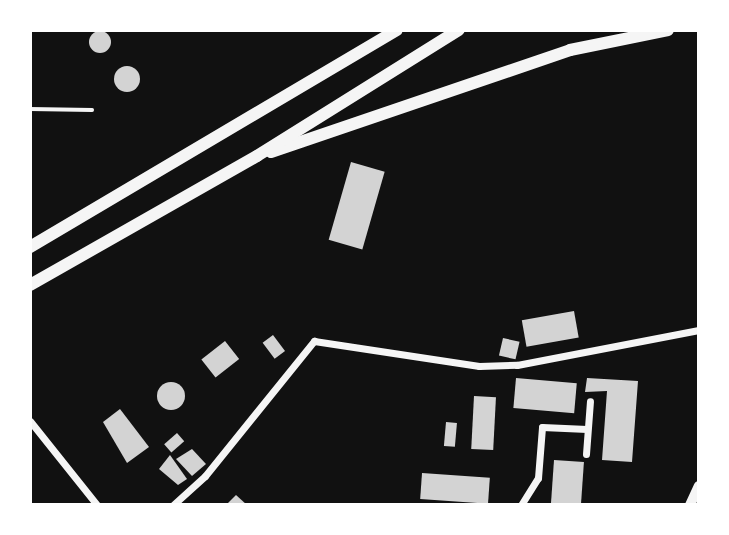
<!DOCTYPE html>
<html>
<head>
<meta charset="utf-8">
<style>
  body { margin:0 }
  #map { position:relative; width:729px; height:535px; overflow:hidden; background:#111; font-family:Raleway,sans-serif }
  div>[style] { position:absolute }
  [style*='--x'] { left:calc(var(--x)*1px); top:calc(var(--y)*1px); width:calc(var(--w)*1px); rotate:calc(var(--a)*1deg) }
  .building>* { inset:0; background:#d3d3d3; transform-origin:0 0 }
  .round { border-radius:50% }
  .service>* { height:3.5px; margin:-1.75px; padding:0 1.75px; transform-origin:1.75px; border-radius:1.75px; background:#f5f5f5 }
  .minor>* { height:7px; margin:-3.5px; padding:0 3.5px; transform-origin:3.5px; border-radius:3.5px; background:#f5f5f5 }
  .primary>* { height:10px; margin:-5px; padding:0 5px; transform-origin:5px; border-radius:5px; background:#f5f5f5 }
  .motorway>* { height:12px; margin:-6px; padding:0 6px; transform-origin:6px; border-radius:6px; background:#f5f5f5 }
  span { translate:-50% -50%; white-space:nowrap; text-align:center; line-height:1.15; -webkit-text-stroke:5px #fff; paint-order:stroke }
  .frame { position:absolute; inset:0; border:32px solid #fff; pointer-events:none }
</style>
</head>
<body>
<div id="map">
  <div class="building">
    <i class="round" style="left:89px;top:31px;width:22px;height:22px"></i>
    <i class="round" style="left:114px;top:66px;width:26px;height:26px"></i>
    <i style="left:351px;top:162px;width:35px;height:81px;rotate:16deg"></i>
    <i style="left:574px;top:311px;width:27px;height:53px;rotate:80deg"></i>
    <i style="left:273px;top:335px;width:20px;height:13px;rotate:53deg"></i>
    <i style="left:503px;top:338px;width:17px;height:18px;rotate:13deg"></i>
    <i style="left:225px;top:341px;width:23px;height:30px;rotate:52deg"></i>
    <i style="left:516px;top:378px;width:61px;height:30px;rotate:5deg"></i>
    <i style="clip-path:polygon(587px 378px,638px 381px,632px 462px,602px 460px,607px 391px,585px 392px)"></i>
    <i class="round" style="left:157px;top:382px;width:28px;height:28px"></i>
    <i style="left:474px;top:396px;width:22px;height:53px;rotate:3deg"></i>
    <i style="clip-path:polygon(120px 409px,149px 447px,127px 463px,103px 422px)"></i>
    <i style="left:446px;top:422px;width:11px;height:24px;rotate:5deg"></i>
    <i style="left:177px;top:433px;width:11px;height:17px;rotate:49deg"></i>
    <i style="clip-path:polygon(192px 449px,206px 464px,192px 476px,176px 459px)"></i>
    <i style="clip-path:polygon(170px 455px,187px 479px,178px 485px,159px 469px)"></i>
    <i style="left:554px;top:460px;width:30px;height:45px;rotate:4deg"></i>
    <i style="left:422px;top:473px;width:68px;height:26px;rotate:4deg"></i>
    <i style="clip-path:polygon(236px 495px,247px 505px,226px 505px)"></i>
  </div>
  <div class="service">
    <i style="--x:30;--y:109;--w:62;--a:0.9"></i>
  </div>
  <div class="minor">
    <i style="--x:30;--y:421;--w:107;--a:51.4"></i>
    <i style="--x:586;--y:454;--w:53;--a:-85.7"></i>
    <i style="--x:173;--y:505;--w:43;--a:-42.2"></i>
    <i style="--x:205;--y:476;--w:174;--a:-51.1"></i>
    <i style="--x:314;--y:341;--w:167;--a:8.6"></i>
    <i style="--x:479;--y:366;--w:38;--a:-2"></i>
    <i style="--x:517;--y:365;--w:185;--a:-10.9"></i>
    <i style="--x:521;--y:505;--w:32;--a:-58"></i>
    <i style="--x:538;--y:478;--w:51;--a:-85.5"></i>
    <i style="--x:542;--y:427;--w:45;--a:2.5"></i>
  </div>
  <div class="primary">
    <i style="--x:690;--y:505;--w:21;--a:-65"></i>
  </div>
  <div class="motorway">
    <i style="--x:271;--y:152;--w:316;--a:-18.8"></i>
    <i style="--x:570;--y:50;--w:100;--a:-11.5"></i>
    <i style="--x:30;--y:247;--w:426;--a:-30.6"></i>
    <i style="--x:30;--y:285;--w:261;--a:-29.6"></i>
    <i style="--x:257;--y:156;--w:238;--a:-32"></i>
  </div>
  <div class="frame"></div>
</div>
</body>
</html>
